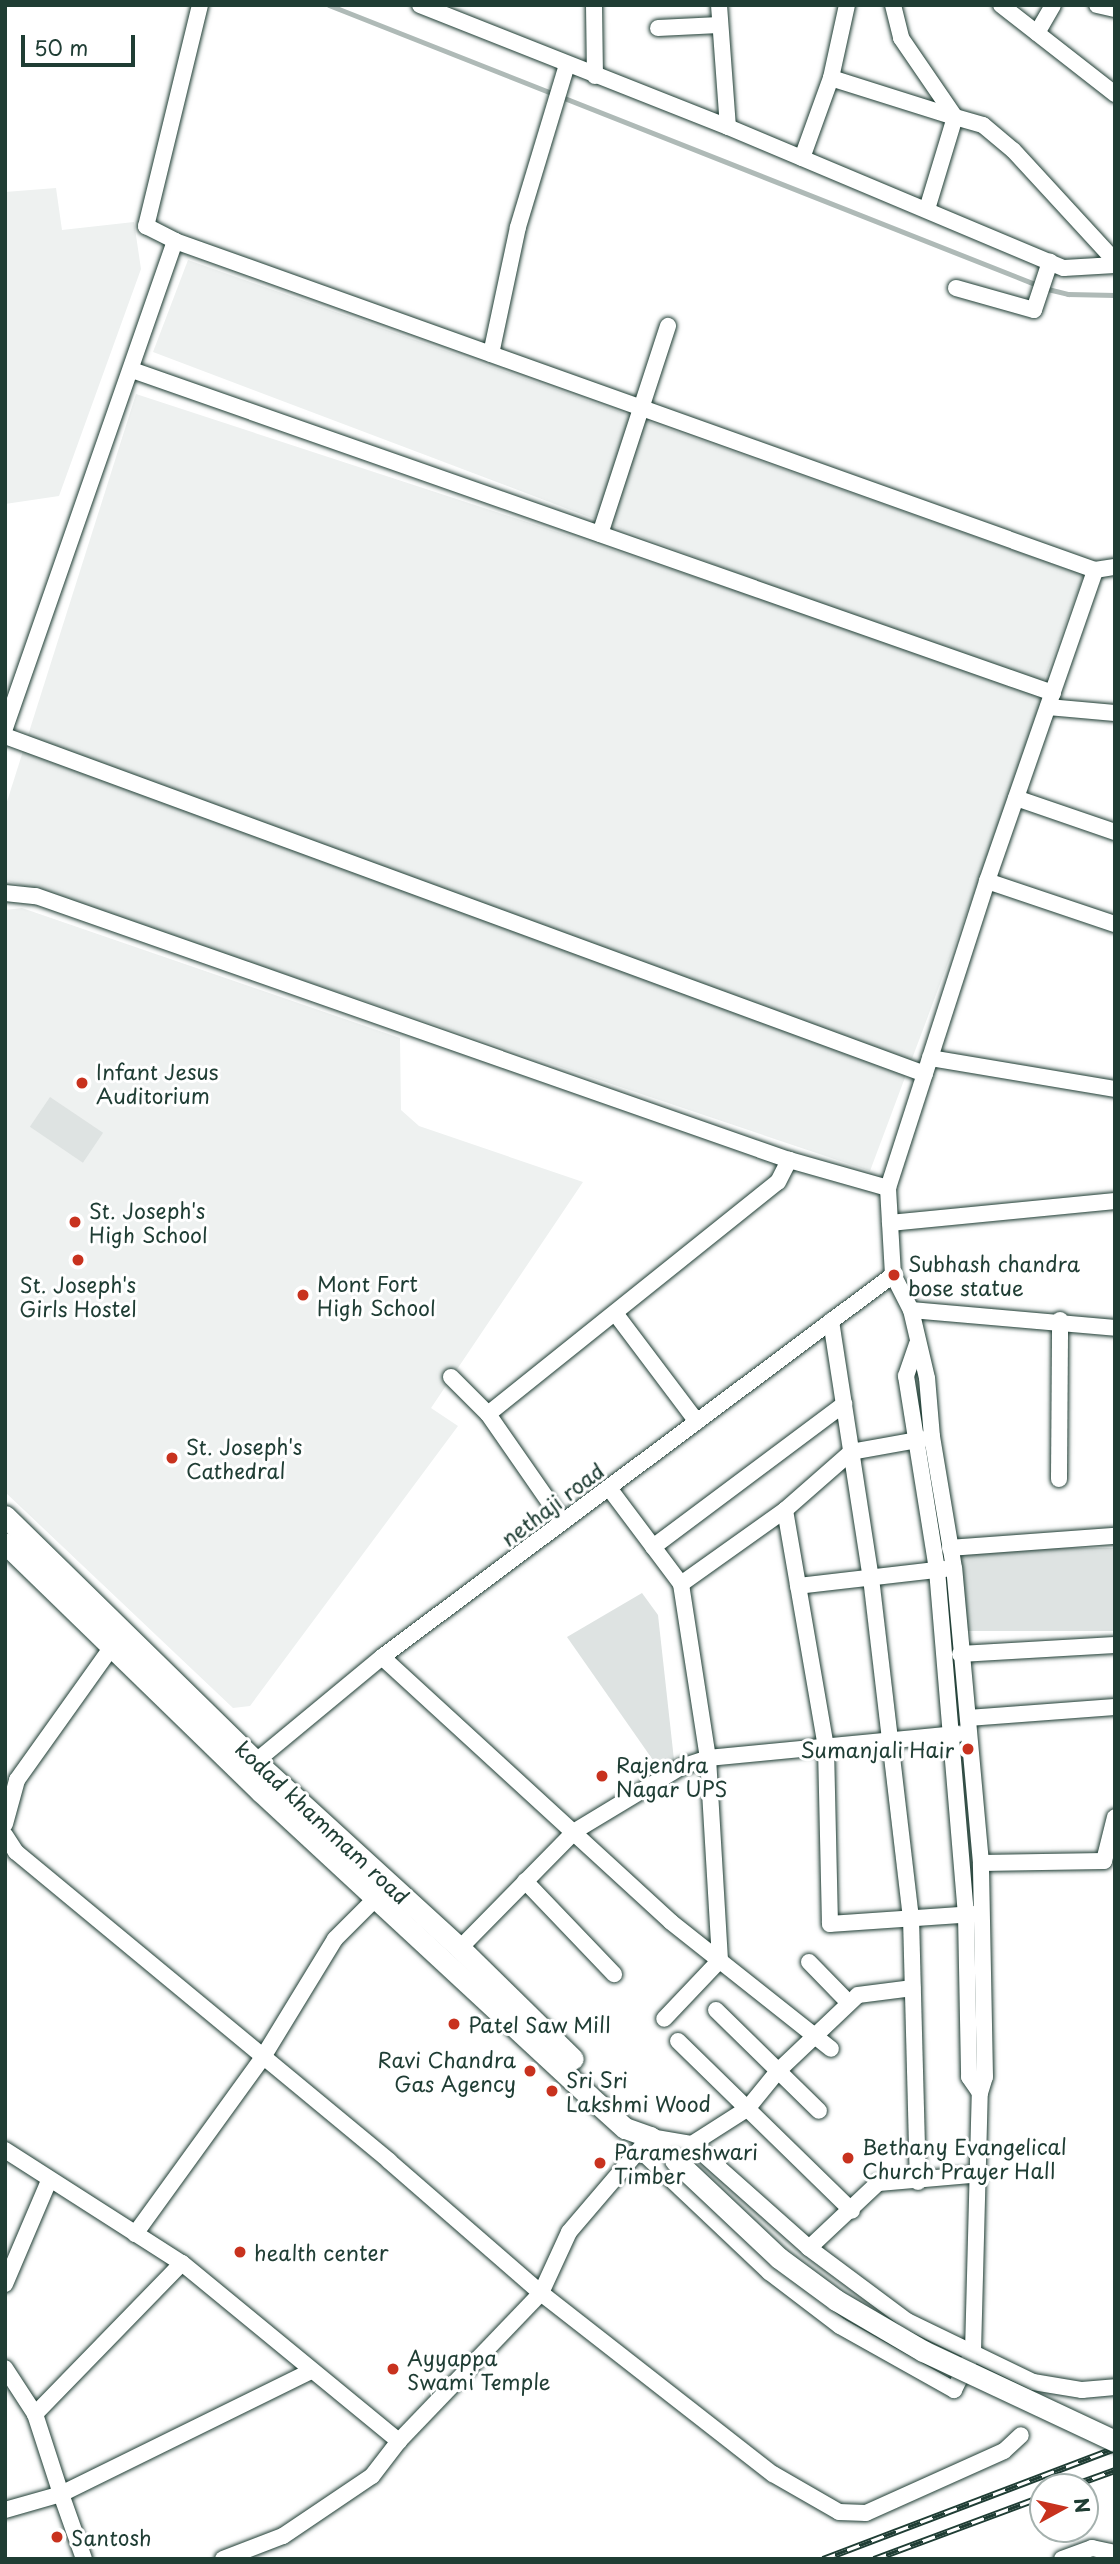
<!DOCTYPE html>
<html>
<head>
<meta charset="utf-8">
<style>
  body { margin:0 }
  #map { position:relative; width:1120px; height:2564px; overflow:hidden; background:#fff; font-family:"Playpen Sans",sans-serif }
  div>[style] { position:absolute }
  [style*='--x'] { left:calc(var(--x)*1px); top:calc(var(--y)*1px); width:calc(var(--w)*1px); rotate:calc(var(--a)*1deg) }
  .built>* { inset:0; background:#eef1f0 }
  .green>* { inset:0; background:#dee3e2; transform-origin:0 0 }
  .stream>* { height:4.5px; margin:-2.25px; padding:0 2.25px; transform-origin:2.25px; border-radius:2.25px; background:#afbab7 }
  .roads { filter:drop-shadow(0 0 2px #1f3d34) drop-shadow(0 0 2px #1f3d34) }
  .street>* { height:16px; margin:-8px; padding:0 8px; transform-origin:8px; border-radius:8px; background:#fff }
  .secondary>* { height:21px; margin:-10.5px; padding:0 10.5px; transform-origin:10.5px; border-radius:10.5px; background:#fff }
  .rail>* { height:7px; margin-top:-3.5px; transform-origin:0; background:repeating-linear-gradient(90deg,#fff 0 13px,#1f3d34 0 26px); box-sizing:border-box; border-block:2px solid #1f3d34 }
  .bridges { filter:drop-shadow(0 0 2px #1f3d34) drop-shadow(0 0 2px #1f3d34) }
  .secondary-bridge>* { height:21px; margin:-10.5px; padding:0 10.5px; transform-origin:10.5px; border-radius:10.5px; background:#fff }
  .dots>* { width:19px; height:19px; translate:-50% -50%; box-sizing:border-box; border:4px solid #fff; border-radius:50% }
  span { translate:-50% -50%; white-space:nowrap; text-align:center; line-height:1.15; -webkit-text-stroke:6px #fff; paint-order:stroke }
  .poi-label { font-size:21px; color:#1f3d34 }
  .left { translate:0 -50%; text-align:left }
  .right { translate:-100% -50%; text-align:right }
  .street-label { font-size:21px; color:#1f3d34 }
  .frame { position:absolute; inset:0; border:7px solid #1f3d34; pointer-events:none }
  .north { position:absolute; left:1029px; top:2473px; width:70px; height:70px; box-sizing:border-box; background:#fff; border:2px solid #a5b1ae; border-radius:50%; rotate:82deg; font-size:19px; font-weight:700; line-height:28px; text-align:center; color:#1f3d34 }
  .north::after { content:''; display:block; margin:auto; width:24px; height:32px; background:#c8321e; clip-path:polygon(50% 0,100% 100%,50% 72%,0 100%) }
  .scale { position:absolute; left:21px; top:35px; width:114px; height:32px; box-sizing:border-box; border:4px solid #1f3d34; border-top:0; padding-left:9px; font-size:21px; line-height:24px; white-space:nowrap; color:#1f3d34; -webkit-text-stroke:5px #fff; paint-order:stroke }
</style>
</head>
<body>
<div id="map">
  <div class="built">
    <i style="clip-path:polygon(56px 188px,62px 230px,134px 222px,141px 269px,59px 496px,5px 504px,5px 192px)"></i>
    <i style="clip-path:polygon(188px 260px,1084px 575px,1041px 688px,153px 352px)"></i>
    <i style="clip-path:polygon(136px 394px,1049px 693px,870px 1171px,5px 880px,5px 808px)"></i>
    <i style="clip-path:polygon(22px 908px,400px 1038px,401px 1110px,419px 1126px,583px 1182px,431px 1408px,458px 1426px,250px 1706px,233px 1708px,5px 1492px,5px 910px)"></i>
  </div>
  <div class="green">
    <i style="left:50px;top:1097px;width:64px;height:36px;rotate:34deg"></i>
    <i style="left:1115px;top:1548px;width:83px;height:154px;rotate:90deg"></i>
    <i style="clip-path:polygon(642px 1593px,658px 1615px,675px 1769px,655px 1763px,567px 1637px)"></i>
  </div>
  <div class="stream">
    <i style="--x:329;--y:5;--w:759;--a:21.56"></i>
    <i style="--x:1048;--y:289;--w:21;--a:14"></i>
    <i style="--x:1068;--y:294;--w:47;--a:1.2"></i>
  </div>
  <div class="roads">
    <div class="street">
      <i style="--x:200;--y:5;--w:228;--a:103.7"></i>
      <i style="--x:146;--y:226;--w:33;--a:27"></i>
      <i style="--x:175;--y:241;--w:977;--a:19.68"></i>
      <i style="--x:1095;--y:570;--w:20;--a:-9"></i>
      <i style="--x:420;--y:5;--w:331;--a:21.6"></i>
      <i style="--x:728;--y:127;--w:364;--a:22.8"></i>
      <i style="--x:1064;--y:268;--w:51;--a:-3.4"></i>
      <i style="--x:594;--y:5;--w:71;--a:89.2"></i>
      <i style="--x:719;--y:5;--w:122;--a:85.8"></i>
      <i style="--x:847;--y:5;--w:75;--a:102.4"></i>
      <i style="--x:831;--y:78;--w:130;--a:17.5"></i>
      <i style="--x:955;--y:117;--w:96;--a:106.9"></i>
      <i style="--x:893;--y:5;--w:34;--a:76"></i>
      <i style="--x:901;--y:38;--w:96;--a:55.6"></i>
      <i style="--x:955;--y:117;--w:29;--a:16"></i>
      <i style="--x:983;--y:125;--w:39;--a:40"></i>
      <i style="--x:1013;--y:150;--w:151;--a:47.4"></i>
      <i style="--x:1001;--y:5;--w:145;--a:38"></i>
      <i style="--x:1097;--y:5;--w:18;--a:13"></i>
      <i style="--x:658;--y:28;--w:61;--a:-2.8"></i>
      <i style="--x:1037;--y:33;--w:32;--a:-60"></i>
      <i style="--x:802;--y:158;--w:85;--a:-70.1"></i>
      <i style="--x:956;--y:288;--w:81;--a:15.8"></i>
      <i style="--x:1034;--y:310;--w:51;--a:-71.6"></i>
      <i style="--x:491;--y:354;--w:130;--a:-78"></i>
      <i style="--x:518;--y:227;--w:169;--a:-73.2"></i>
      <i style="--x:132;--y:370;--w:976;--a:19.33"></i>
      <i style="--x:600;--y:534;--w:219;--a:-71.9"></i>
      <i style="--x:1048;--y:707;--w:67;--a:5.1"></i>
      <i style="--x:5;--y:728;--w:516;--a:-70.76"></i>
      <i style="--x:5;--y:736;--w:980;--a:20.17"></i>
      <i style="--x:1016;--y:798;--w:105;--a:19"></i>
      <i style="--x:987;--y:881;--w:135;--a:18.6"></i>
      <i style="--x:5;--y:893;--w:31;--a:6"></i>
      <i style="--x:36;--y:896;--w:798;--a:19.32"></i>
      <i style="--x:789;--y:1160;--w:103;--a:15.8"></i>
      <i style="--x:930;--y:1058;--w:188;--a:9.5"></i>
      <i style="--x:890;--y:1223;--w:226;--a:-5.6"></i>
      <i style="--x:911;--y:1310;--w:205;--a:5"></i>
      <i style="--x:615;--y:1313;--w:136;--a:53"></i>
      <i style="--x:831;--y:1321;--w:260;--a:81.2"></i>
      <i style="--x:871;--y:1578;--w:342;--a:83.3"></i>
      <i style="--x:911;--y:1918;--w:264;--a:88.5"></i>
      <i style="--x:917;--y:1344;--w:34;--a:109"></i>
      <i style="--x:906;--y:1376;--w:196;--a:80.9"></i>
      <i style="--x:937;--y:1570;--w:346;--a:85.2"></i>
      <i style="--x:966;--y:1915;--w:162;--a:88.9"></i>
      <i style="--x:969;--y:2077;--w:19;--a:55"></i>
      <i style="--x:451;--y:1377;--w:52;--a:45"></i>
      <i style="--x:488;--y:1414;--w:131;--a:55.2"></i>
      <i style="--x:488;--y:1414;--w:371;--a:-38.7"></i>
      <i style="--x:778;--y:1182;--w:25;--a:-63"></i>
      <i style="--x:1059;--y:1479;--w:159;--a:-89.6"></i>
      <i style="--x:609;--y:1488;--w:120;--a:53.1"></i>
      <i style="--x:681;--y:1584;--w:176;--a:81.2"></i>
      <i style="--x:708;--y:1758;--w:202;--a:86.6"></i>
      <i style="--x:720;--y:1960;--w:81;--a:133.5"></i>
      <i style="--x:785;--y:1510;--w:242;--a:80.2"></i>
      <i style="--x:826;--y:1748;--w:176;--a:88.7"></i>
      <i style="--x:830;--y:1924;--w:144;--a:-4"></i>
      <i style="--x:653;--y:1547;--w:239;--a:-36.8"></i>
      <i style="--x:950;--y:1548;--w:165;--a:-4.2"></i>
      <i style="--x:681;--y:1584;--w:128;--a:-35.4"></i>
      <i style="--x:785;--y:1510;--w:88;--a:-41.3"></i>
      <i style="--x:851;--y:1452;--w:73;--a:-10.2"></i>
      <i style="--x:798;--y:1586;--w:148;--a:-6.6"></i>
      <i style="--x:960;--y:1654;--w:155;--a:-3.3"></i>
      <i style="--x:382;--y:1657;--w:392;--a:42.5"></i>
      <i style="--x:671;--y:1922;--w:204;--a:38.4"></i>
      <i style="--x:968;--y:1718;--w:147;--a:-4.3"></i>
      <i style="--x:249;--y:1767;--w:173;--a:-39.6"></i>
      <i style="--x:382;--y:1657;--w:638;--a:-36.78"></i>
      <i style="--x:5;--y:1824;--w:46;--a:-74.7"></i>
      <i style="--x:17;--y:1780;--w:172;--a:-54.5"></i>
      <i style="--x:5;--y:1835;--w:20;--a:57"></i>
      <i style="--x:16;--y:1852;--w:484;--a:39.6"></i>
      <i style="--x:389;--y:2161;--w:201;--a:41"></i>
      <i style="--x:541;--y:2293;--w:294;--a:38"></i>
      <i style="--x:773;--y:2474;--w:76;--a:29.9"></i>
      <i style="--x:839;--y:2512;--w:27;--a:2"></i>
      <i style="--x:866;--y:2513;--w:151;--a:-24.2"></i>
      <i style="--x:1004;--y:2451;--w:23;--a:-43"></i>
      <i style="--x:981;--y:1863;--w:123;--a:-0.9"></i>
      <i style="--x:1104;--y:1861;--w:45;--a:-76"></i>
      <i style="--x:525;--y:1881;--w:129;--a:46.3"></i>
      <i style="--x:460;--y:1948;--w:164;--a:-45.5"></i>
      <i style="--x:575;--y:1831;--w:124;--a:-31.1"></i>
      <i style="--x:681;--y:1767;--w:28;--a:-18"></i>
      <i style="--x:708;--y:1758;--w:252;--a:-5.5"></i>
      <i style="--x:809;--y:1962;--w:56;--a:45.7"></i>
      <i style="--x:716;--y:2010;--w:144;--a:44.4"></i>
      <i style="--x:678;--y:2041;--w:243;--a:44.3"></i>
      <i style="--x:692;--y:2144;--w:65;--a:-32.5"></i>
      <i style="--x:747;--y:2109;--w:49;--a:-50.8"></i>
      <i style="--x:778;--y:2071;--w:110;--a:-43.5"></i>
      <i style="--x:858;--y:1995;--w:55;--a:-7.3"></i>
      <i style="--x:5;--y:2150;--w:210;--a:32.6"></i>
      <i style="--x:182;--y:2263;--w:281;--a:39.4"></i>
      <i style="--x:640;--y:2150;--w:178;--a:43.4"></i>
      <i style="--x:769;--y:2272;--w:89;--a:37.3"></i>
      <i style="--x:840;--y:2326;--w:131;--a:29.3"></i>
      <i style="--x:954;--y:2390;--w:42;--a:-63.4"></i>
      <i style="--x:973;--y:2352;--w:259;--a:-88.5"></i>
      <i style="--x:980;--y:2093;--w:17;--a:-73"></i>
      <i style="--x:985;--y:2077;--w:214;--a:-91.1"></i>
      <i style="--x:981;--y:1863;--w:296;--a:-95.2"></i>
      <i style="--x:954;--y:1568;--w:133;--a:-99.5"></i>
      <i style="--x:932;--y:1437;--w:59;--a:-94.8"></i>
      <i style="--x:927;--y:1378;--w:70;--a:-103.2"></i>
      <i style="--x:911;--y:1310;--w:39;--a:-117"></i>
      <i style="--x:893;--y:1275;--w:87;--a:-93.3"></i>
      <i style="--x:888;--y:1188;--w:323;--a:-72.1"></i>
      <i style="--x:987;--y:881;--w:329;--a:-70.8"></i>
      <i style="--x:135;--y:2234;--w:218;--a:-54.1"></i>
      <i style="--x:263;--y:2057;--w:138;--a:-58.6"></i>
      <i style="--x:335;--y:1939;--w:58;--a:-45"></i>
      <i style="--x:809;--y:2248;--w:95;--a:-43.3"></i>
      <i style="--x:878;--y:2183;--w:102;--a:-5"></i>
      <i style="--x:182;--y:2263;--w:211;--a:134.2"></i>
      <i style="--x:35;--y:2414;--w:84;--a:72"></i>
      <i style="--x:61;--y:2494;--w:279;--a:-26.2"></i>
      <i style="--x:5;--y:2284;--w:112;--a:-66.9"></i>
      <i style="--x:5;--y:2368;--w:55;--a:56.9"></i>
      <i style="--x:5;--y:2510;--w:58;--a:-15.9"></i>
      <i style="--x:61;--y:2494;--w:69;--a:70.5"></i>
      <i style="--x:223;--y:2559;--w:64;--a:-21"></i>
      <i style="--x:283;--y:2536;--w:107;--a:-34"></i>
      <i style="--x:372;--y:2476;--w:44;--a:-52.4"></i>
      <i style="--x:399;--y:2441;--w:205;--a:-46.2"></i>
      <i style="--x:541;--y:2293;--w:67;--a:-65.3"></i>
      <i style="--x:569;--y:2232;--w:125;--a:-49.5"></i>
      <i style="--x:650;--y:2137;--w:43;--a:9.5"></i>
      <i style="--x:692;--y:2144;--w:157;--a:41.6"></i>
      <i style="--x:809;--y:2248;--w:122;--a:36.7"></i>
      <i style="--x:907;--y:2321;--w:140;--a:25.8"></i>
      <i style="--x:1033;--y:2382;--w:50;--a:9.3"></i>
      <i style="--x:1082;--y:2390;--w:33;--a:-5"></i>
      <i style="--x:1062;--y:2559;--w:32;--a:-20"></i>
      <i style="--x:1092;--y:2548;--w:24;--a:12"></i>
    </div>
    <div class="secondary">
      <i style="--x:5;--y:1516;--w:351;--a:44.4"></i>
      <i style="--x:256;--y:1762;--w:276;--a:42.4"></i>
      <i style="--x:460;--y:1948;--w:158;--a:44.5"></i>
      <i style="--x:5;--y:1543;--w:357;--a:44.2"></i>
      <i style="--x:261;--y:1792;--w:459;--a:42.8"></i>
      <i style="--x:598;--y:2104;--w:36;--a:42"></i>
      <i style="--x:625;--y:2128;--w:27;--a:20"></i>
      <i style="--x:650;--y:2137;--w:34;--a:43"></i>
    </div>
  </div>
  <div class="rail">
    <i style="--x:1068;--y:2487;--w:50;--a:-19.9"></i>
    <i style="--x:823;--y:2559;--w:312;--a:-20.8"></i>
    <i style="--x:874;--y:2559;--w:180;--a:-20.4"></i>
  </div>
  <div class="bridges">
    <div class="secondary-bridge">
      <i style="--x:675;--y:2160;--w:143;--a:43.3"></i>
      <i style="--x:779;--y:2258;--w:71;--a:36.4"></i>
      <i style="--x:836;--y:2300;--w:101;--a:30.4"></i>
      <i style="--x:923;--y:2351;--w:212;--a:25.1"></i>
    </div>
  </div>
  <div class="dots">
    <i style="left:82px;top:1083px;background:#c8321e"></i>
    <i style="left:75px;top:1222px;background:#c8321e"></i>
    <i style="left:78px;top:1260px;background:#c8321e"></i>
    <i style="left:894px;top:1275px;background:#c8321e"></i>
    <i style="left:303px;top:1295px;background:#c8321e"></i>
    <i style="left:172px;top:1458px;background:#c8321e"></i>
    <i style="left:968px;top:1749px;background:#c8321e"></i>
    <i style="left:602px;top:1776px;background:#c8321e"></i>
    <i style="left:454px;top:2024px;background:#c8321e"></i>
    <i style="left:530px;top:2071px;background:#c8321e"></i>
    <i style="left:552px;top:2091px;background:#c8321e"></i>
    <i style="left:848px;top:2158px;background:#c8321e"></i>
    <i style="left:600px;top:2163px;background:#c8321e"></i>
    <i style="left:240px;top:2252px;background:#c8321e"></i>
    <i style="left:393px;top:2369px;background:#c8321e"></i>
    <i style="left:57px;top:2537px;background:#c8321e"></i>
  </div>
  <div class="poi-label">
    <span class="left" style="left:96px;top:1083px">Infant Jesus<br>Auditorium</span>
    <span class="left" style="left:89px;top:1222px">St. Joseph's<br>High School</span>
    <span class="left" style="left:908px;top:1275px">Subhash chandra<br>bose statue</span>
    <span class="left" style="left:317px;top:1295px">Mont Fort<br>High School</span>
    <span style="left:78px;top:1296px">St. Joseph's<br>Girls Hostel</span>
    <span class="left" style="left:186px;top:1458px">St. Joseph's<br>Cathedral</span>
    <span class="right" style="left:954px;top:1749px">Sumanjali Hair</span>
    <span class="left" style="left:616px;top:1776px">Rajendra<br>Nagar UPS</span>
    <span class="left" style="left:468px;top:2024px">Patel Saw Mill</span>
    <span class="right" style="left:516px;top:2071px">Ravi Chandra<br>Gas Agency</span>
    <span class="left" style="left:566px;top:2091px">Sri Sri<br>Lakshmi Wood</span>
    <span class="left" style="left:862px;top:2158px">Bethany Evangelical<br>Church Prayer Hall</span>
    <span class="left" style="left:614px;top:2163px">Parameshwari<br>Timber</span>
    <span class="left" style="left:254px;top:2252px">health center</span>
    <span class="left" style="left:407px;top:2369px">Ayyappa<br>Swami Temple</span>
    <span class="left" style="left:71px;top:2537px">Santosh</span>
  </div>
  <div class="street-label">
    <span style="left:552px;top:1504px;rotate:-37deg">nethaji road</span>
    <span style="left:323px;top:1822px;rotate:43deg">kodad khammam road</span>
  </div>
  <div class="frame"></div>
  <div class="north">N</div>
  <div class="scale">50 m</div>
</div>
</body>
</html>
